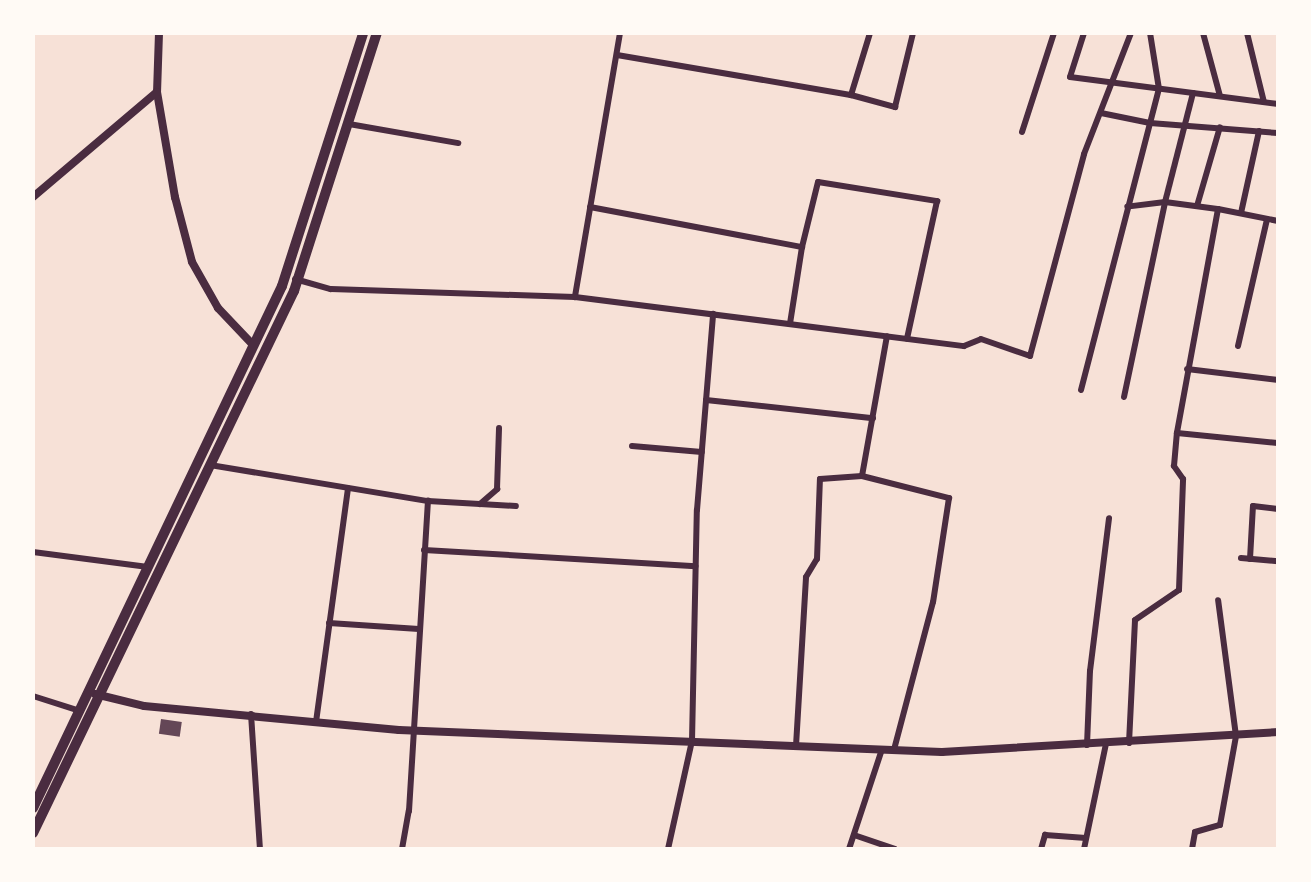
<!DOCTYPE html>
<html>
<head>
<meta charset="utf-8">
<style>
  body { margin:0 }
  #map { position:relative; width:1311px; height:882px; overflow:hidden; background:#f7e1d7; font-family:"Public Sans",sans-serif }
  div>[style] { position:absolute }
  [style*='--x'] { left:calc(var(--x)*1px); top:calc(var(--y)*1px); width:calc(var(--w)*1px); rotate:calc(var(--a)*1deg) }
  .building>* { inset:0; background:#644757; transform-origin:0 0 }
  .minor>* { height:6px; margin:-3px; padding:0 3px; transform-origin:3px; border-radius:3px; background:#4a2c40 }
  .tertiary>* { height:8px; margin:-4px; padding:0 4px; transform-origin:4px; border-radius:4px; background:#4a2c40 }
  .primary>* { height:10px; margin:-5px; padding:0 5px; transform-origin:5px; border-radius:5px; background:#4a2c40 }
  span { translate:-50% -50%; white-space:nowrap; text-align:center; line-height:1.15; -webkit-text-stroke:6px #fffaf5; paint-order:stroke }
  .frame { position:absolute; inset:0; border:35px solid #fffaf5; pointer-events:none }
</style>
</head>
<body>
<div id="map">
  <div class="building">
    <i style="left:161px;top:719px;width:21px;height:15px;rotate:8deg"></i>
  </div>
  <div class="minor">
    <i style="--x:620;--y:33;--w:268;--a:99.7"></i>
    <i style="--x:575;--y:297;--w:392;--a:7.2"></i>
    <i style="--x:964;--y:346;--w:18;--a:-22"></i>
    <i style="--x:981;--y:339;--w:52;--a:19.1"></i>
    <i style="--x:1030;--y:356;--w:209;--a:-75"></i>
    <i style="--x:1084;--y:154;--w:130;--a:-68.8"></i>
    <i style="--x:870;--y:33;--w:65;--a:107"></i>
    <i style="--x:851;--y:95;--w:46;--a:15.3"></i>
    <i style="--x:895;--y:107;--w:76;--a:-76.3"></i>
    <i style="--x:1084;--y:33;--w:46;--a:107.7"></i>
    <i style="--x:1070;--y:77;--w:210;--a:7.4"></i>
    <i style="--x:1203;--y:33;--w:65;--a:74.9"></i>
    <i style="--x:1247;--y:33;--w:71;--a:76.2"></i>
    <i style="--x:617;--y:55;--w:237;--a:9.7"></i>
    <i style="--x:1193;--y:93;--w:113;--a:104.4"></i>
    <i style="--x:1165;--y:202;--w:53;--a:7.5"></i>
    <i style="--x:1101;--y:113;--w:50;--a:11.5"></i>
    <i style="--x:1150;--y:123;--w:128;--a:4.5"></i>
    <i style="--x:349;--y:124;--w:111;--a:9.9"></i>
    <i style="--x:1022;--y:132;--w:104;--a:-72.1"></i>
    <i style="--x:1197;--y:206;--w:82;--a:-73.8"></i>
    <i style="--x:590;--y:207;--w:216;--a:10.7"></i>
    <i style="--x:802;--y:247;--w:78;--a:98.9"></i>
    <i style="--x:1241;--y:213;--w:84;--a:-77.6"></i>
    <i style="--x:1278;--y:221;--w:61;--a:-168.7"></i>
    <i style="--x:1218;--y:209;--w:228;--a:100.4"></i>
    <i style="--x:1177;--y:433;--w:101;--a:5.7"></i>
    <i style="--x:802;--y:247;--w:67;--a:-76.2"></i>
    <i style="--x:818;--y:182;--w:121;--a:9.1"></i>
    <i style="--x:937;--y:201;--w:141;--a:102.3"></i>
    <i style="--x:295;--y:279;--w:37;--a:16"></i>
    <i style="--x:331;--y:289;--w:244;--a:1.9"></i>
    <i style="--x:1238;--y:346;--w:130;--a:-77.1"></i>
    <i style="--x:1187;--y:369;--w:92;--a:6.9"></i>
    <i style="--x:1081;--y:390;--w:311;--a:-75.5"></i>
    <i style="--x:1159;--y:89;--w:57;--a:-99.1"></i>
    <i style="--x:1124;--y:397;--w:199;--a:-78.1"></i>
    <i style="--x:1165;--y:202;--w:38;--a:173"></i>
    <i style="--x:706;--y:400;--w:168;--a:6.2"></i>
    <i style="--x:632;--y:446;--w:70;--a:4.9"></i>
    <i style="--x:210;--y:465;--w:221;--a:9.4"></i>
    <i style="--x:428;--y:501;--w:88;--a:3.3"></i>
    <i style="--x:862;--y:476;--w:90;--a:14.2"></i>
    <i style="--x:949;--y:498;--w:105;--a:98.7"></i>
    <i style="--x:933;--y:602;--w:153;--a:104.8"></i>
    <i style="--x:480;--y:504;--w:23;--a:-41"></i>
    <i style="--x:497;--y:489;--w:61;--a:-88.1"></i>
    <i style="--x:424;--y:550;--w:272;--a:3.4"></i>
    <i style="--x:33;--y:552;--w:116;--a:7.4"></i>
    <i style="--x:1241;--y:558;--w:37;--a:5"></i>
    <i style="--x:1250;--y:559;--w:53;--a:-86.8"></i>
    <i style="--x:1253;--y:506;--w:25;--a:7"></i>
    <i style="--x:329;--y:623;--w:90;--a:3.8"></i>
    <i style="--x:33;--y:696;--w:49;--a:17.7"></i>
    <i style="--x:251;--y:714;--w:135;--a:86.2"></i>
    <i style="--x:316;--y:722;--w:236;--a:-82.2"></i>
    <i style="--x:1129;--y:743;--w:123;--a:-87.2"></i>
    <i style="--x:1135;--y:620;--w:53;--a:-34.3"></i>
    <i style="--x:1179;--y:590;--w:111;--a:-87.9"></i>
    <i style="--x:1183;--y:479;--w:16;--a:-125"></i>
    <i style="--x:1174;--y:466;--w:33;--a:-85"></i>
    <i style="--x:1087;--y:745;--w:74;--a:-87.7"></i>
    <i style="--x:1090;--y:671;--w:154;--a:-82.9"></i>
    <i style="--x:796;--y:746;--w:169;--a:-86.6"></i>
    <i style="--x:806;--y:577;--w:21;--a:-59"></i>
    <i style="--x:817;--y:559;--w:80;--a:-87.9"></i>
    <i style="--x:820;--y:479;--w:42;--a:-4.1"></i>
    <i style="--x:862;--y:476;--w:142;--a:-79.9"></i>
    <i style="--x:854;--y:835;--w:43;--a:18.9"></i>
    <i style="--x:402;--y:849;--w:39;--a:-80"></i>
    <i style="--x:409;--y:811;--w:311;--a:-86.5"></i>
    <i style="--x:668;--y:849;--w:111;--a:-77.5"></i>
    <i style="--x:692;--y:741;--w:231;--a:-88.8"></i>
    <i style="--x:697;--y:510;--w:197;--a:-85.3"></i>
    <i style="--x:849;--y:849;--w:105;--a:-71.7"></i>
    <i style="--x:1041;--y:849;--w:15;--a:-74"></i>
    <i style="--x:1045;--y:835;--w:41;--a:4.2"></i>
    <i style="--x:1084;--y:849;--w:107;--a:-78.2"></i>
    <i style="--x:1192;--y:849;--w:17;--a:-80"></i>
    <i style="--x:1195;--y:832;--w:26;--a:-16"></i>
    <i style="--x:1220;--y:825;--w:90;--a:-79.8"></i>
    <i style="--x:1236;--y:736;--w:137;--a:-97.5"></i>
  </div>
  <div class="tertiary">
    <i style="--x:159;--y:33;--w:59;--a:91.9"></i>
    <i style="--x:157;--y:92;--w:107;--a:80.3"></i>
    <i style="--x:175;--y:197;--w:67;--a:75.3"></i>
    <i style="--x:192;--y:262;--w:53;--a:60.5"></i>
    <i style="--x:218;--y:308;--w:52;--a:46.5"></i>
    <i style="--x:33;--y:197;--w:162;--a:-40.3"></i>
    <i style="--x:95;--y:694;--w:50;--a:13.8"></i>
    <i style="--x:144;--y:706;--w:256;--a:5.4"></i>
    <i style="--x:399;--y:730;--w:543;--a:2.32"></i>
    <i style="--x:942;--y:752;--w:337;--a:-3.4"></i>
  </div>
  <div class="primary">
    <i style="--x:33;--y:808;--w:578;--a:-64.5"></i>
    <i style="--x:282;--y:286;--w:266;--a:-72.2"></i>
    <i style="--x:33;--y:833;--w:602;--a:-64.29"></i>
    <i style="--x:294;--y:291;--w:271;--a:-72.2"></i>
  </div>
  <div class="frame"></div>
</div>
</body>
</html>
